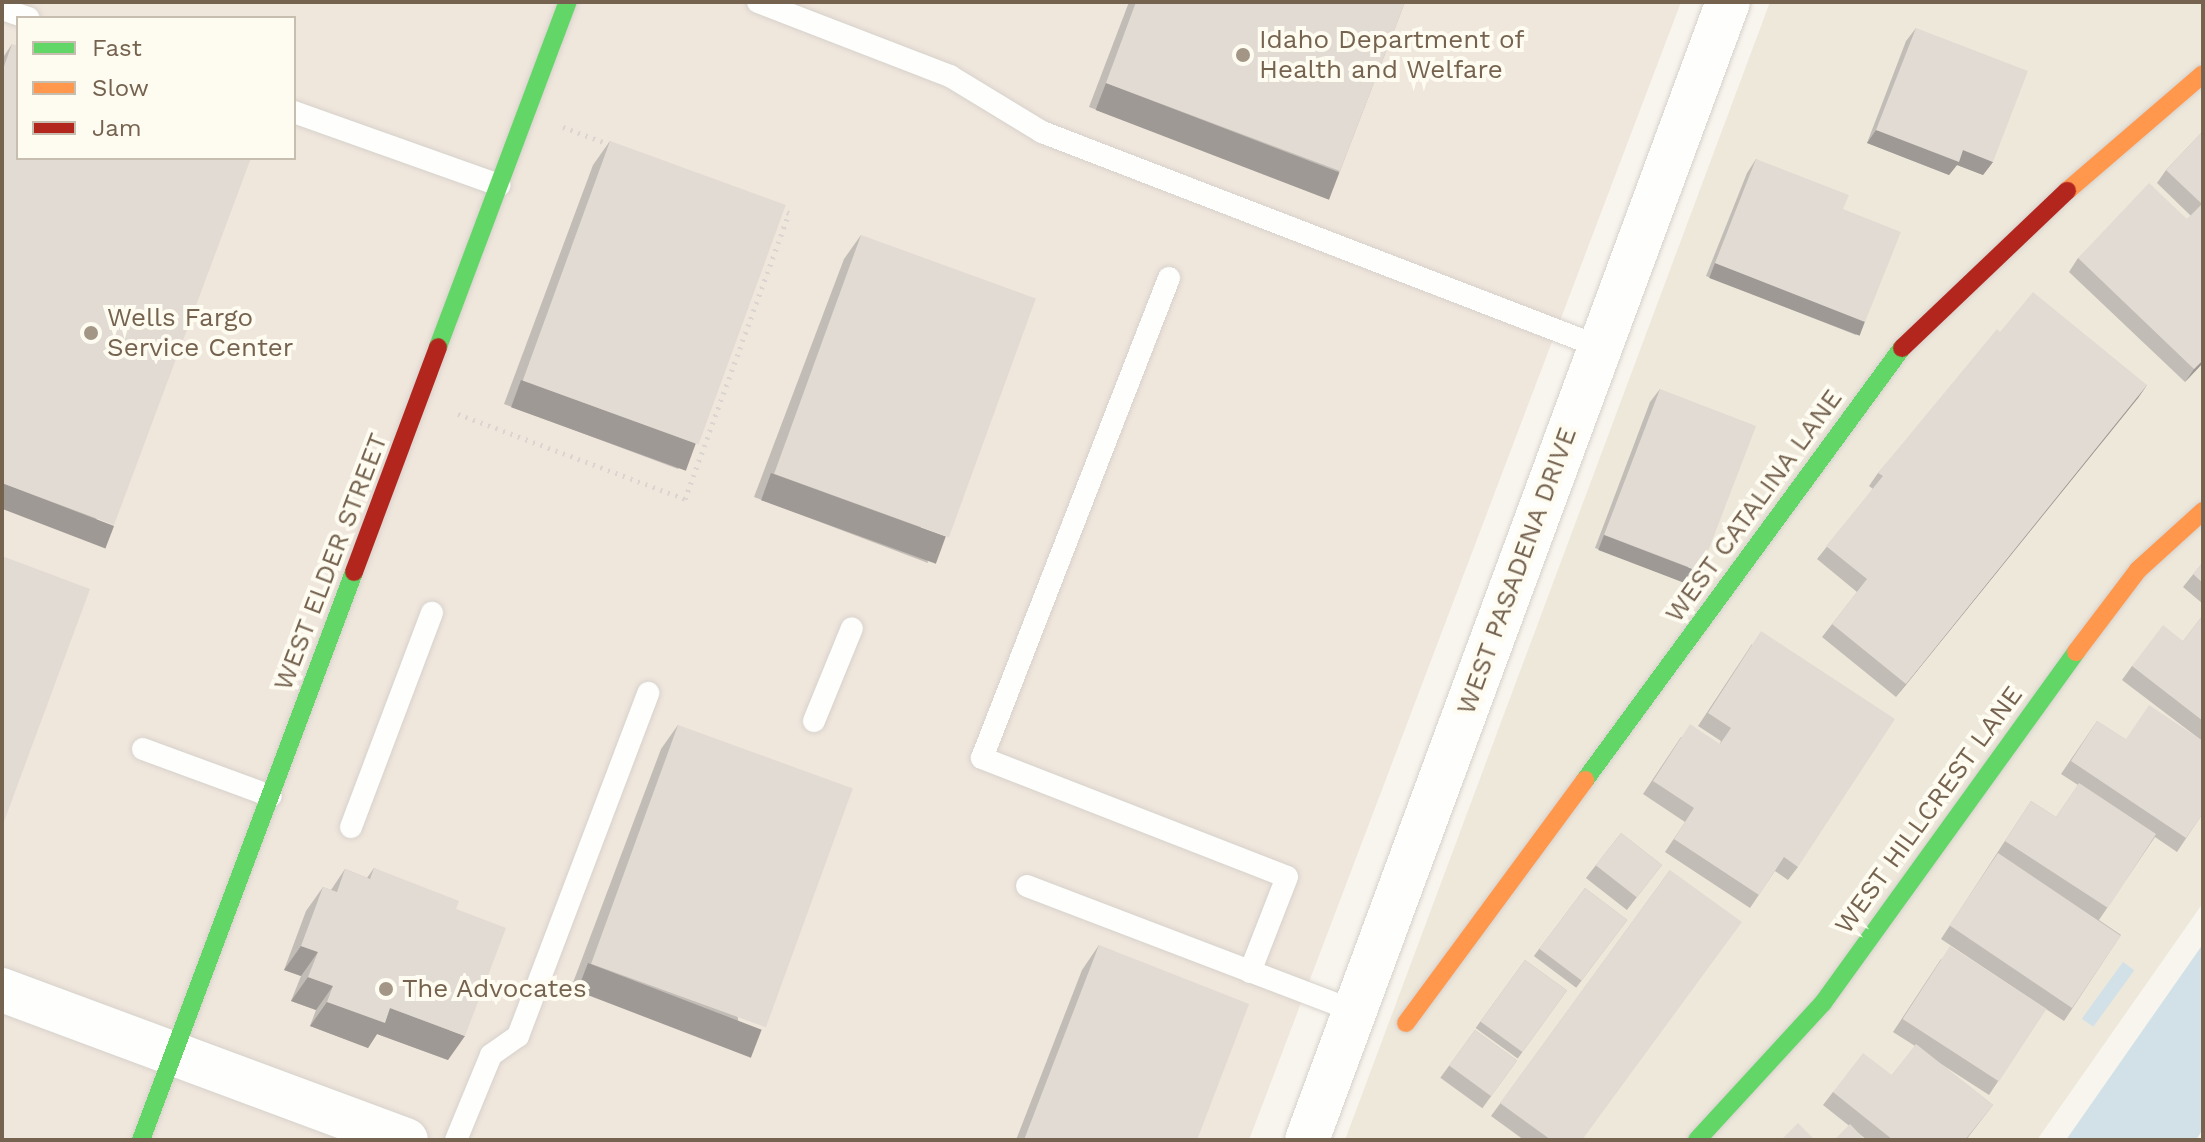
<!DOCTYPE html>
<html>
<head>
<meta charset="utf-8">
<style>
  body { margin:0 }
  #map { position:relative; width:2205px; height:1142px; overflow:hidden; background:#f8f5ee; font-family:"Work Sans",sans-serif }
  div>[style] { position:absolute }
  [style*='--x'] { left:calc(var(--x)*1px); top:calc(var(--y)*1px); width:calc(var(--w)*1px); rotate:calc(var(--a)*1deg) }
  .residential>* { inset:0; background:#eee8db }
  .commercial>* { inset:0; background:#efe6dc }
  .water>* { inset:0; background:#d1e1e7; transform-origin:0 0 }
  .path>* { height:5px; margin-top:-2.5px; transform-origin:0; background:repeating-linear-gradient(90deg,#dad5d0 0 2px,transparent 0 8px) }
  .roads { filter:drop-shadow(0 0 2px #d6d1cb) drop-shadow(0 0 2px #d6d1cb) }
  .lane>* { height:22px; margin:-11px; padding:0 11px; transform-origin:11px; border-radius:11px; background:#fefefc }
  .street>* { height:44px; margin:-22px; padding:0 22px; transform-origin:22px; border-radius:22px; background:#fefefc }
  .fast>* { height:18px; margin:-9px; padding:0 9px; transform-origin:9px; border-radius:9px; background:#63d668 }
  .slow>* { height:18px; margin:-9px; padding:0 9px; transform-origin:9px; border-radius:9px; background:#ff974d }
  .jam>* { height:18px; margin:-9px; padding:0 9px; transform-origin:9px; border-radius:9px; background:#b3261e }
  .wall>* { inset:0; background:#c2bcb6; transform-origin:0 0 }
  .shaded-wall>* { inset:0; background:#9e9994; transform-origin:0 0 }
  .building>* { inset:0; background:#e2dbd4; transform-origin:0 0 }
  .dots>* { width:22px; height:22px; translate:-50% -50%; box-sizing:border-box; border:4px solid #fefbf1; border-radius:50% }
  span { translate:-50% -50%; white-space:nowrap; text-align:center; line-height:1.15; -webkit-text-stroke:8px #fefbf1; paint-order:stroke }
  .poi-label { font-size:26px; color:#75634f }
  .left { translate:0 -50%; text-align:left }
  .street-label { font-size:26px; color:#75634f }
  .frame { position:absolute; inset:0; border:4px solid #75634f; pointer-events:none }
  .legend { position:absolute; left:16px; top:16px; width:280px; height:144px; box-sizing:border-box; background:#fefbf1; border:2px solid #c7beb0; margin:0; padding:10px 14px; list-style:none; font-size:24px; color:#75634f }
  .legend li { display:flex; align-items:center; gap:16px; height:40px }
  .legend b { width:40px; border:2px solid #c7beb0 }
</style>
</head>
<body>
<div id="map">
  <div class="residential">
    <i style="clip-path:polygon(1770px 2px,2203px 2px,2203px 903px,2037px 1140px,1345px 1140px)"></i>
  </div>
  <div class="commercial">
    <i style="clip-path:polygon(evenodd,2px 2px,1681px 2px,1249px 1140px,2px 1140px,2px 2px,18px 18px,294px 18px,294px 158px,18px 158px,18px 18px)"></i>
  </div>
  <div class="water">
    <i style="clip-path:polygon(2203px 944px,2203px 1129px,2196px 1140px,2066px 1140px)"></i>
    <i style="left:2123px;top:962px;width:14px;height:70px;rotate:36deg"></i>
  </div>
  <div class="path">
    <i style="--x:563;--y:127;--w:54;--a:20.4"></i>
    <i style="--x:458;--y:414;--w:242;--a:20.5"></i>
    <i style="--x:685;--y:499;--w:304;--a:-70"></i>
    <i style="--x:789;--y:213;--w:10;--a:-156"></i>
  </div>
  <div class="roads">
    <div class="lane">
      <i style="--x:758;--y:2;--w:206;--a:21.1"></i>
      <i style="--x:950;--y:76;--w:108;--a:31.3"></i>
      <i style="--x:1042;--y:132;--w:598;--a:21.07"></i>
      <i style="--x:2;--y:9;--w:28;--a:19"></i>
      <i style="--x:294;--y:112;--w:218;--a:19.6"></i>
      <i style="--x:1169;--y:278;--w:515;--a:111.29"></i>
      <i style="--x:982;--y:758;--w:327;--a:21.3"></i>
      <i style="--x:1287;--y:877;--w:102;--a:111.3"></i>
      <i style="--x:814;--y:721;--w:100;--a:-67.8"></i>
      <i style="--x:143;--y:749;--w:136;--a:20.2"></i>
      <i style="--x:351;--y:827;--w:229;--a:-69.3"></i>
      <i style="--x:1027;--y:886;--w:351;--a:20.9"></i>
      <i style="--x:456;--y:1140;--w:92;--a:-67.6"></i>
      <i style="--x:491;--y:1055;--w:33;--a:-35"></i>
      <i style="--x:518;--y:1036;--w:367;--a:-69.2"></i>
    </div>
    <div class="street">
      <i style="--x:2;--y:990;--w:431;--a:20.4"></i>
      <i style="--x:1307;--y:1140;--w:1213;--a:-69.7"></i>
    </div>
    <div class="fast">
      <i style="--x:438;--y:347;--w:369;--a:-69.4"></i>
      <i style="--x:1585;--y:780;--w:536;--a:-53.73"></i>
      <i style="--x:141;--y:1140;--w:607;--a:-69.44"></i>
      <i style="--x:1697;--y:1140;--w:186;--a:-47.4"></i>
      <i style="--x:1823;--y:1003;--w:433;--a:-54.2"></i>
    </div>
    <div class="slow">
      <i style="--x:2067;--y:191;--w:179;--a:-40.7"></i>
      <i style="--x:2076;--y:652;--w:103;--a:-52.9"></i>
      <i style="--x:2138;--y:570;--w:88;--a:-42.2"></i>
      <i style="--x:1406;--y:1023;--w:302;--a:-53.6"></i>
    </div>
    <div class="jam">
      <i style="--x:1902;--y:348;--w:228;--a:-43.6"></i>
      <i style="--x:354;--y:572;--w:240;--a:-69.5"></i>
    </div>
  </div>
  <div class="wall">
    <i style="clip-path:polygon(1129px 2px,1405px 2px,1340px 171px,1323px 196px,1089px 107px)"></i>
    <i style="clip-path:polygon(1916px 28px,1993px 162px,1983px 175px,1957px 165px,1949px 175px,1867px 143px,1906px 41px)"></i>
    <i style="clip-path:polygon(12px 44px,101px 544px,2px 507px,2px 59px)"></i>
    <i style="clip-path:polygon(2203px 131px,2203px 363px,2185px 382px,2069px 272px,2078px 258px,2187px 219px,2191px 216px,2157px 183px,2166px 170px)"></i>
    <i style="clip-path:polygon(610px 141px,695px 445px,678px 469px,504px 404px,593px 165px)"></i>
    <i style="clip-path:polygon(1756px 159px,1843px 209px,1856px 335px,1706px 276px,1747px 173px)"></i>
    <i style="clip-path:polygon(861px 235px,928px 563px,754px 497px,844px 259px)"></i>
    <i style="clip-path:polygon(2000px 332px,2147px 385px,2138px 398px,1896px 697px,1822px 637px,1857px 592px,1817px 559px,1873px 489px,1869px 486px,1878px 473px)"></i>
    <i style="clip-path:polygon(1660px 389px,1691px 585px,1595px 548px,1650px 402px)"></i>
    <i style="clip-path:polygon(2203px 562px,2203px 604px,2183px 587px)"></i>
    <i style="clip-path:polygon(2203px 615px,2203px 813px,2177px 852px,2155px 837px,2099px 920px,2121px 935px,2064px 1021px,2046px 1009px,1989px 1095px,1938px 1062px,1993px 1105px,1966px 1140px,1867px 1140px,1823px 1105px,1833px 1092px,1892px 1075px,1915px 1046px,1893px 1032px,1941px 959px,2040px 1005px,1941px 939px,2031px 801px,2056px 817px,2078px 785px,2061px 774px,2097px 721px,2125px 739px,2201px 740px,2122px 680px,2132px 666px,2183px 641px)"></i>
    <i style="clip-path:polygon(1752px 644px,1798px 867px,1788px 880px,1775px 871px,1750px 908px,1665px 852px,1685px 822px,1643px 794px,1681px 737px,1720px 744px,1721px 741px,1698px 726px)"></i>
    <i style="clip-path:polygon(678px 725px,745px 1053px,571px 988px,661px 749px)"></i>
    <i style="left:1621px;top:833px;width:52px;height:57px;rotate:38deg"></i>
    <i style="clip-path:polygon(374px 868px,456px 909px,448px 1060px,377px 1034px,368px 1048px,310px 1026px,316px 1010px,291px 1001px,301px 976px,284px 970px,306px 911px,323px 887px,331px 890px,345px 869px,367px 878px)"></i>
    <i style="clip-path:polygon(1670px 870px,1583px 1140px,1524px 1140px,1491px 1116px)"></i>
    <i style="left:1585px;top:888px;width:53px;height:85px;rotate:37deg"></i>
    <i style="clip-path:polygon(1099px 945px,1197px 1140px,1016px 1140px,1082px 970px)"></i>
    <i style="left:1525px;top:960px;width:52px;height:84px;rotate:36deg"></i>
    <i style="left:1475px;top:1030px;width:52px;height:59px;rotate:36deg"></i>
  </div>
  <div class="shaded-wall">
    <i style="left:1106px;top:83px;width:250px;height:29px;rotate:21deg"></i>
    <i style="clip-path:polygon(1876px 130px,1963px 150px,1993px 162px,1983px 175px,1957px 165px,1949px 175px,1867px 143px)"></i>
    <i style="left:1715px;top:263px;width:161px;height:16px;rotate:21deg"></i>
    <i style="clip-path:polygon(2203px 360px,2203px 363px,2185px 382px,2194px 369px)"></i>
    <i style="left:521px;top:380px;width:186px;height:29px;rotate:20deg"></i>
    <i style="clip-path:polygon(2147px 385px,2138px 398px,1896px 697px,1906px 684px)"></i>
    <i style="left:771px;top:473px;width:186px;height:29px;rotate:20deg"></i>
    <i style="left:2px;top:483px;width:120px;height:24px;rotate:21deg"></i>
    <i style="left:1604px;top:535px;width:103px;height:16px;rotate:21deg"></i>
    <i style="clip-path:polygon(301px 946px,318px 952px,301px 976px,284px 970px)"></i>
    <i style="left:588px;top:963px;width:186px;height:30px;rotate:21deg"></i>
    <i style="clip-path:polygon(308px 977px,333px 986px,316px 1010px,291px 1001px)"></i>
    <i style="clip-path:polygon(327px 1002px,390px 1008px,465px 1036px,448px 1060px,377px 1034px,368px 1048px,310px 1026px)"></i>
  </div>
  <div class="building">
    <i style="clip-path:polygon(1136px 2px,1405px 2px,1340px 171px,1106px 83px)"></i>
    <i style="clip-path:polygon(1916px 28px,2028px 71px,1993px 162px,1963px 150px,1959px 162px,1876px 130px)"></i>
    <i style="clip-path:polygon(12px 44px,18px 46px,18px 158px,251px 158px,114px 525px,2px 483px,2px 72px)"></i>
    <i style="clip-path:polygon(2203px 131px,2203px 360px,2194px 369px,2078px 258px,2149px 183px,2187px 219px,2202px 204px,2166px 170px)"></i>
    <i style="left:610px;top:141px;width:187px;height:255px;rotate:20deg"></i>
    <i style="clip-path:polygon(1756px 159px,1849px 195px,1843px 209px,1901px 232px,1865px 322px,1715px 263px)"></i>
    <i style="left:861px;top:235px;width:186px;height:254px;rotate:20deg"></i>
    <i style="clip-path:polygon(2033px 292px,2147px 385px,1906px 684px,1832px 624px,1867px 579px,1826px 546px,1883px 476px,1878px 473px,1997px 329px,2000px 332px)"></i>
    <i style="left:1660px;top:389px;width:103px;height:156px;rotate:21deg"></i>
    <i style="clip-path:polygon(2px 556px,90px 589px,2px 827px)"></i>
    <i style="clip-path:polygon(2203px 562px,2203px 583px,2193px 574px)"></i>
    <i style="clip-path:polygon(2203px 615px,2203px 721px,2132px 666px,2163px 625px,2183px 641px)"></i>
    <i style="clip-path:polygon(1761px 631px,1895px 719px,1798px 867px,1784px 857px,1759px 895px,1674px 839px,1694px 808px,1653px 781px,1690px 724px,1720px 744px,1731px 728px,1708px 713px)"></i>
    <i style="clip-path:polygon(2149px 705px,2203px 741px,2203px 813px,2186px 838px,2071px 761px,2097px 721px,2126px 739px)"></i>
    <i style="left:678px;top:725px;width:186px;height:254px;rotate:20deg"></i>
    <i style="clip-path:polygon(2079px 783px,2156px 834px,2108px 908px,2005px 841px,2031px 801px,2056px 817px)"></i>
    <i style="left:1621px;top:833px;width:52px;height:41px;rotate:38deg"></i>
    <i style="left:1998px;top:853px;width:148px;height:87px;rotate:34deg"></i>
    <i style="clip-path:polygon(374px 868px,459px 901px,456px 909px,506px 928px,465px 1036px,390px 1008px,385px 1023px,327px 1002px,333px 986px,308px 977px,318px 952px,301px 946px,323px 887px,337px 892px,345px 869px,370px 879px)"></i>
    <i style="clip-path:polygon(1670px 870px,1742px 922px,1582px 1140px,1551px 1140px,1500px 1103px)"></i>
    <i style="left:1585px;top:888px;width:53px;height:76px;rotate:37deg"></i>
    <i style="clip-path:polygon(1099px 945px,1249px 1004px,1197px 1140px,1024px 1140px)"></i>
    <i style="left:1950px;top:946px;width:115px;height:87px;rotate:33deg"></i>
    <i style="left:1525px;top:960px;width:52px;height:76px;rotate:36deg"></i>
    <i style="left:1475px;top:1030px;width:52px;height:44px;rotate:36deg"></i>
    <i style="clip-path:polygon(1916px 1044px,1993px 1105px,1965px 1140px,1893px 1140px,1833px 1092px,1863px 1053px,1892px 1075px)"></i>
    <i style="clip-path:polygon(1798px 1123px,1815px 1140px,1781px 1140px)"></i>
    <i style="clip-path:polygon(1850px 1124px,1865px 1140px,1834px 1140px)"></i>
  </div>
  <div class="dots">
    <i style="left:1243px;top:55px;background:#a39687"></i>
    <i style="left:91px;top:333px;background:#a39687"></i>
    <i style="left:386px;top:989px;background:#a39687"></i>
  </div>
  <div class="poi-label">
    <span class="left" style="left:1259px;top:55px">Idaho Department of<br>Health and Welfare</span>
    <span class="left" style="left:107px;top:333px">Wells Fargo<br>Service Center</span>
    <span class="left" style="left:402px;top:989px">The Advocates</span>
  </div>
  <div class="street-label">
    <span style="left:1754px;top:506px;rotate:-54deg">WEST CATALINA LANE</span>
    <span style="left:331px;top:562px;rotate:-69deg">WEST ELDER STREET</span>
    <span style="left:1517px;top:571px;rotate:-70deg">WEST PASADENA DRIVE</span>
    <span style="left:1929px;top:810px;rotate:-54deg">WEST HILLCREST LANE</span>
  </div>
  <div class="frame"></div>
  <ul class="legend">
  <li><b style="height:10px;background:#63d668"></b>Fast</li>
  <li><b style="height:10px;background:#ff974d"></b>Slow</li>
  <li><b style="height:10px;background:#b3261e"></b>Jam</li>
  </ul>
</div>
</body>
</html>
